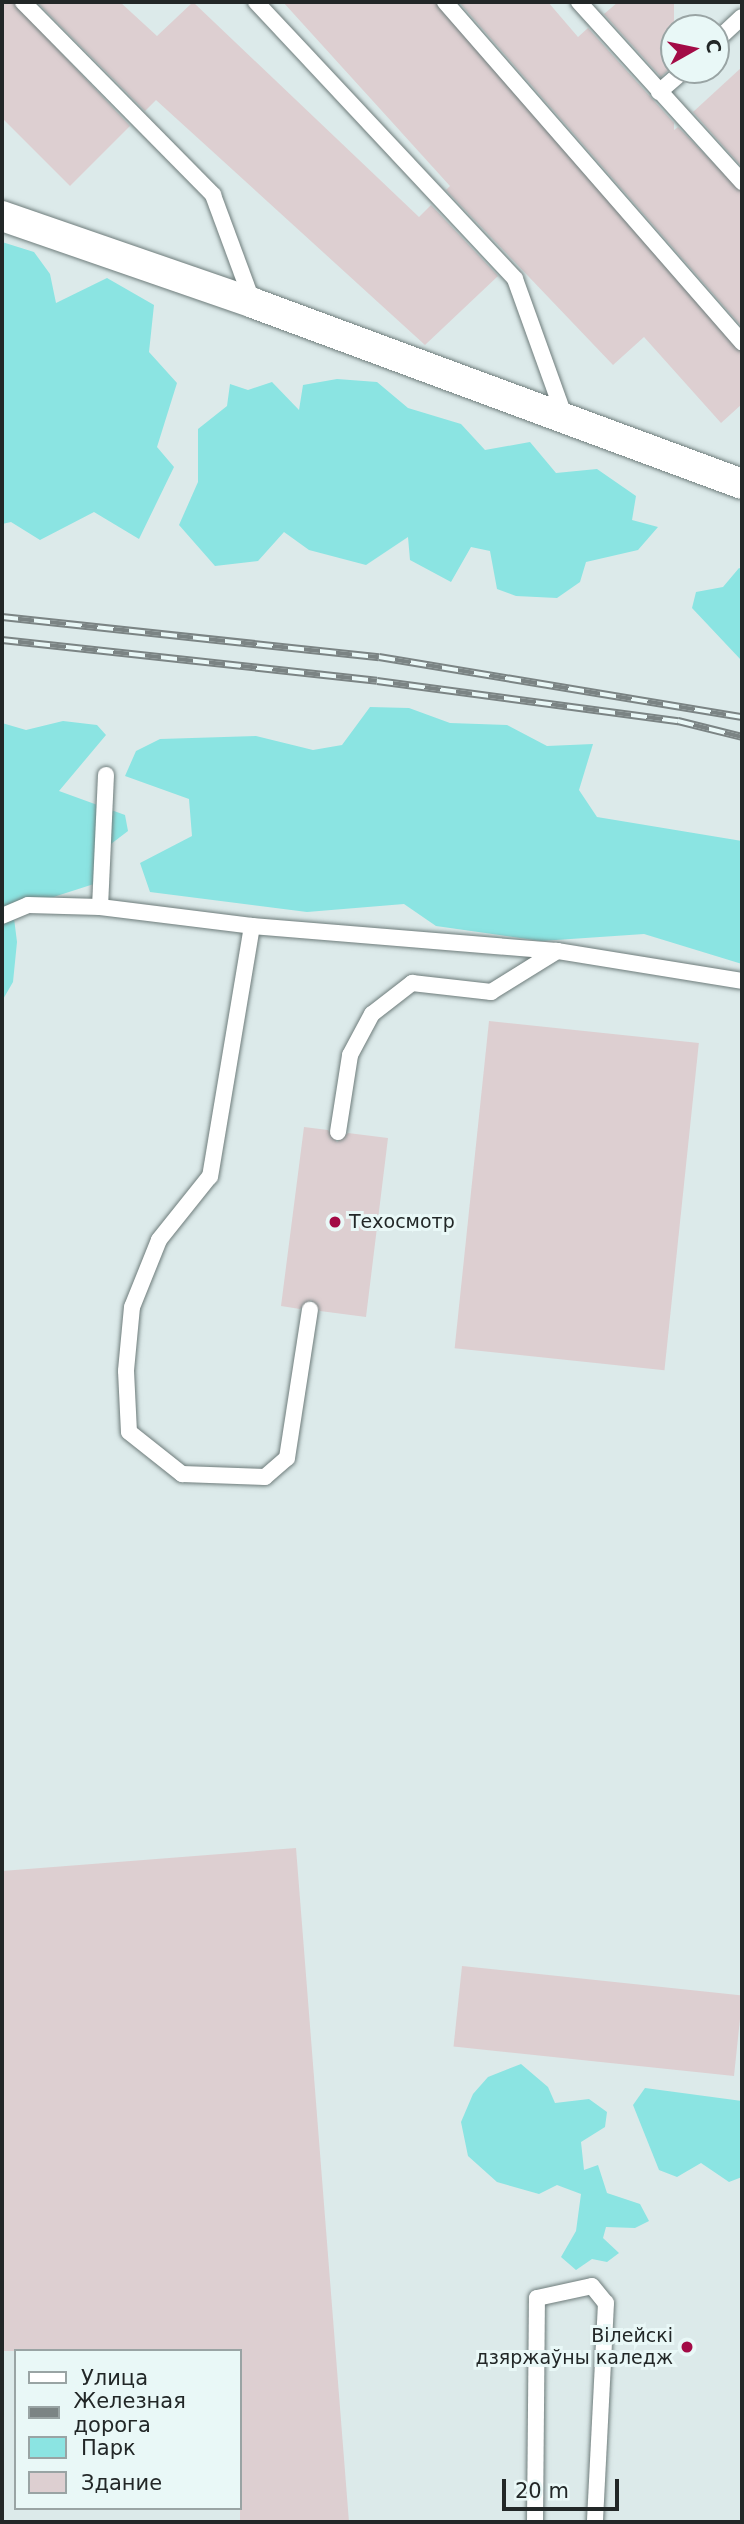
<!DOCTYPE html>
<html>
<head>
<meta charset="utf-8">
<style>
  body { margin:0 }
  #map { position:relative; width:744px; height:2524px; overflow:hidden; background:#dceaea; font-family:"DejaVu Sans",sans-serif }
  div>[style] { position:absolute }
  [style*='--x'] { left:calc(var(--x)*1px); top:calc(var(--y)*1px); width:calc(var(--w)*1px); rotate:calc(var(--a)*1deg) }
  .green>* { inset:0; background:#8be4e2 }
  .building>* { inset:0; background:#ddcfd1; transform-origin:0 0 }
  .roads { filter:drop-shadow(0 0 2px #6e7c7b) drop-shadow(0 0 2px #6e7c7b) }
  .lane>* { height:16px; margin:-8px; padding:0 8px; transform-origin:8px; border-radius:8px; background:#fff }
  .street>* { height:30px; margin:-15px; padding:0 15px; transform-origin:15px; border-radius:15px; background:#fff }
  .rail>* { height:8px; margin-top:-4px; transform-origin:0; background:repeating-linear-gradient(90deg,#e9f8f7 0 16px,#7b8484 0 32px); box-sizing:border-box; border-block:2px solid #7b8484 }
  .dots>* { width:19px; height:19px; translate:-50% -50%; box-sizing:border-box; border:4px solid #e9f8f7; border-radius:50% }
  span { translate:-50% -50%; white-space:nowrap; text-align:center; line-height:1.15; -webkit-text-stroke:6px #e9f8f7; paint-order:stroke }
  .poi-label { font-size:19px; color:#222727 }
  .left { translate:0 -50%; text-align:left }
  .right { translate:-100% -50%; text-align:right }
  .frame { position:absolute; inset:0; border:4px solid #222727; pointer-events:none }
  .legend { position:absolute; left:14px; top:2349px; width:228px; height:161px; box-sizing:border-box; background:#e9f8f7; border:2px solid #99a4a4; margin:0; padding:9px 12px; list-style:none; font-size:21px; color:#222727 }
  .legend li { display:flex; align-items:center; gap:14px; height:35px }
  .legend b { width:35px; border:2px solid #99a4a4 }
  .north { position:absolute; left:660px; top:14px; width:70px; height:70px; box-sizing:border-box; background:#e9f8f7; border:2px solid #99a4a4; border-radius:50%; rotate:81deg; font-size:19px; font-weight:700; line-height:28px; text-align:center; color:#222727 }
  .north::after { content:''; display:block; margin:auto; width:24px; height:32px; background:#a30b46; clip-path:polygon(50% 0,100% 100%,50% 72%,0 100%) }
  .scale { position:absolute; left:502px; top:2479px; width:117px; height:32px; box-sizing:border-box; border:4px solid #222727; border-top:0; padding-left:9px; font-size:21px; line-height:24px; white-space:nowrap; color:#222727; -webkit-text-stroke:5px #e9f8f7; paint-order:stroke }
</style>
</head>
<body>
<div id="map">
  <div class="green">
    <i style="clip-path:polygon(2px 242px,34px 252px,50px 274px,56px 303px,107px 278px,154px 305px,149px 352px,177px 383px,157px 447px,174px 467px,139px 539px,94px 512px,40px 540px,11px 522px,2px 524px)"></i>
    <i style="clip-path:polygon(337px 379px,377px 382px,408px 408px,461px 424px,485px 450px,530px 442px,556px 473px,597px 469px,636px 496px,632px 520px,658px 527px,638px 550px,586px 562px,580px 582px,557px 598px,516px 596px,497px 589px,490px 551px,471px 547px,451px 582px,410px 560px,408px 537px,366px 565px,309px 550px,284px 532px,258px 561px,215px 566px,179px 525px,198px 482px,198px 429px,227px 406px,230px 384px,248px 390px,272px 382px,299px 410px,303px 385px)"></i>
    <i style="clip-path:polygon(739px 568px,742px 569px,741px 660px,692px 608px,696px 592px,723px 587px)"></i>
    <i style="clip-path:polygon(370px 707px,409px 708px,450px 723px,507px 725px,547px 746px,593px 744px,579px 790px,597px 817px,742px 841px,742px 964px,644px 934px,541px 941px,436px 926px,404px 904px,307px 912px,150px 892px,140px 863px,192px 836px,189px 799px,125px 776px,136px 751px,160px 739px,256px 736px,313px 750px,342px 745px)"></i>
    <i style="clip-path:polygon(63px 721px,97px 725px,106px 735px,59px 791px,125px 815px,128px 831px,103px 850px,97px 883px,13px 910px,17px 942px,13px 982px,2px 1001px,2px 723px,26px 730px)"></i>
    <i style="clip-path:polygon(521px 2064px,548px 2087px,555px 2103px,589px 2099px,607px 2112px,605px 2127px,581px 2142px,584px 2170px,598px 2165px,607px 2193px,640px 2204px,649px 2221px,635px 2228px,606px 2227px,603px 2238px,619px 2253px,607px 2262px,592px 2259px,576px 2270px,561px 2257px,576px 2231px,581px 2194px,557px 2185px,539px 2194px,497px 2182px,468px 2156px,461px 2122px,473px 2094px,488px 2077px)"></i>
    <i style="clip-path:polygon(645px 2088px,742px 2101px,742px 2177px,729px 2182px,701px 2163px,677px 2177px,659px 2170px,633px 2105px)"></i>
  </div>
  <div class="building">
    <i style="clip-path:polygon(2px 2px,13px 2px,130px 126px,70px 186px,2px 118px)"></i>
    <i style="clip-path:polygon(37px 2px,120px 2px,157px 36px,193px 2px,419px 217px,431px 205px,498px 276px,425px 345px,156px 100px,145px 111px)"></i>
    <i style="clip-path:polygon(283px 2px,435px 2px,742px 353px,742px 404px,721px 423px,644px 337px,613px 365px,446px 190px,450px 186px)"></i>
    <i style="clip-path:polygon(459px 2px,548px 2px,578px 37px,588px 28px,674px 123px,674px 130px,678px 127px,742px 192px,742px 327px)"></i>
    <i style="clip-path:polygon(618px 2px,674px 2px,674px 65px,661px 77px,604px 14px)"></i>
    <i style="clip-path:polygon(742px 67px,742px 167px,693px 112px)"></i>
    <i style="left:489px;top:1021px;width:211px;height:329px;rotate:6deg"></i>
    <i style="clip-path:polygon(304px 1127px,328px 1130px,337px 1142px,348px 1133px,388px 1138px,366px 1317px,320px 1311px,311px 1300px,300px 1309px,281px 1306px)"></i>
    <i style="clip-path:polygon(296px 1848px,349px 2522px,240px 2522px,240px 2351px,2px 2351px,2px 1871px)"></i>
    <i style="left:462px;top:1966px;width:282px;height:81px;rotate:6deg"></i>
  </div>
  <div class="roads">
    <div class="lane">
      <i style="--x:23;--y:2;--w:271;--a:45.4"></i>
      <i style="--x:213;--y:195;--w:115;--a:69.7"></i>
      <i style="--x:256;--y:2;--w:379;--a:46.9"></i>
      <i style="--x:515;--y:279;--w:148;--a:70.2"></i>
      <i style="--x:445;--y:2;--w:452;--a:48.9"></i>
      <i style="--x:579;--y:2;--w:243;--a:47.8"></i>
      <i style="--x:716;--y:41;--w:35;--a:-43"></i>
      <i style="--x:659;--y:92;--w:33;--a:-41"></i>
      <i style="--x:106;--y:775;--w:132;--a:92.6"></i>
      <i style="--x:100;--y:907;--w:153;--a:7.1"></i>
      <i style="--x:252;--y:926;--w:306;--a:4.7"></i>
      <i style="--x:557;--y:951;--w:187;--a:9.2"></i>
      <i style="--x:2;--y:916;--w:28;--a:-23"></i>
      <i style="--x:28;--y:905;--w:72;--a:1.6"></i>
      <i style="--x:252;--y:926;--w:254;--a:99.5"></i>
      <i style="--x:210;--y:1176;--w:82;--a:128.6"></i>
      <i style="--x:159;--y:1240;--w:72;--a:111.9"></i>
      <i style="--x:132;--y:1307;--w:64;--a:95.4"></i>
      <i style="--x:126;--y:1371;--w:61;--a:87.2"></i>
      <i style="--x:129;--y:1432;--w:68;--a:38.4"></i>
      <i style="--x:182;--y:1474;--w:83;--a:2.1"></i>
      <i style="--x:265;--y:1477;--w:29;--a:-41"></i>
      <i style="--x:287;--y:1458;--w:150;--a:-81.2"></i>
      <i style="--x:338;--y:1132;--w:78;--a:-81.1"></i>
      <i style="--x:350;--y:1055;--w:47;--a:-61.8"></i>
      <i style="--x:372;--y:1014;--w:51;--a:-37.8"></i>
      <i style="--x:412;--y:983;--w:80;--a:6.5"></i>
      <i style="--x:491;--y:992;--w:78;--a:-31.8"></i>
      <i style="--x:535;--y:2522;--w:224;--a:-89.5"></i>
      <i style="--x:537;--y:2298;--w:56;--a:-12.3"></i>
      <i style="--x:592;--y:2286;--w:22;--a:51"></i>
      <i style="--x:606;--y:2303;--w:219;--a:92.9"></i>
    </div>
    <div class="street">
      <i style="--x:2;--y:216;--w:266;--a:19.1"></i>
      <i style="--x:253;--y:303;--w:521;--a:20.31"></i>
    </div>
  </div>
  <div class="rail">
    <i style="--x:2;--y:617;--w:379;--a:6.1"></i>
    <i style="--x:379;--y:657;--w:368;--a:9.4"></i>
    <i style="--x:2;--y:640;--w:377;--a:6.2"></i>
    <i style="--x:377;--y:681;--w:304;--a:7.6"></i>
    <i style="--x:678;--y:721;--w:66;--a:14"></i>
  </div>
  <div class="dots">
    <i style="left:335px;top:1222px;background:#a30b46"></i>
    <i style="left:687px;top:2347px;background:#a30b46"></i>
  </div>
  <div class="poi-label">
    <span class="left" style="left:349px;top:1222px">Техосмотр</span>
    <span class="right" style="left:673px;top:2347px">Вілейскі<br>дзяржаўны каледж</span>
  </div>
  <div class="frame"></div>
  <ul class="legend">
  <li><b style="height:9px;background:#fff"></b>Улица</li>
  <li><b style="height:9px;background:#7b8484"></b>Железная дорога</li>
  <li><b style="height:19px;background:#8be4e2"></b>Парк</li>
  <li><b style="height:19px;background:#ddcfd1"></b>Здание</li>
  </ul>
  <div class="north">С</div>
  <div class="scale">20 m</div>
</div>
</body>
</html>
